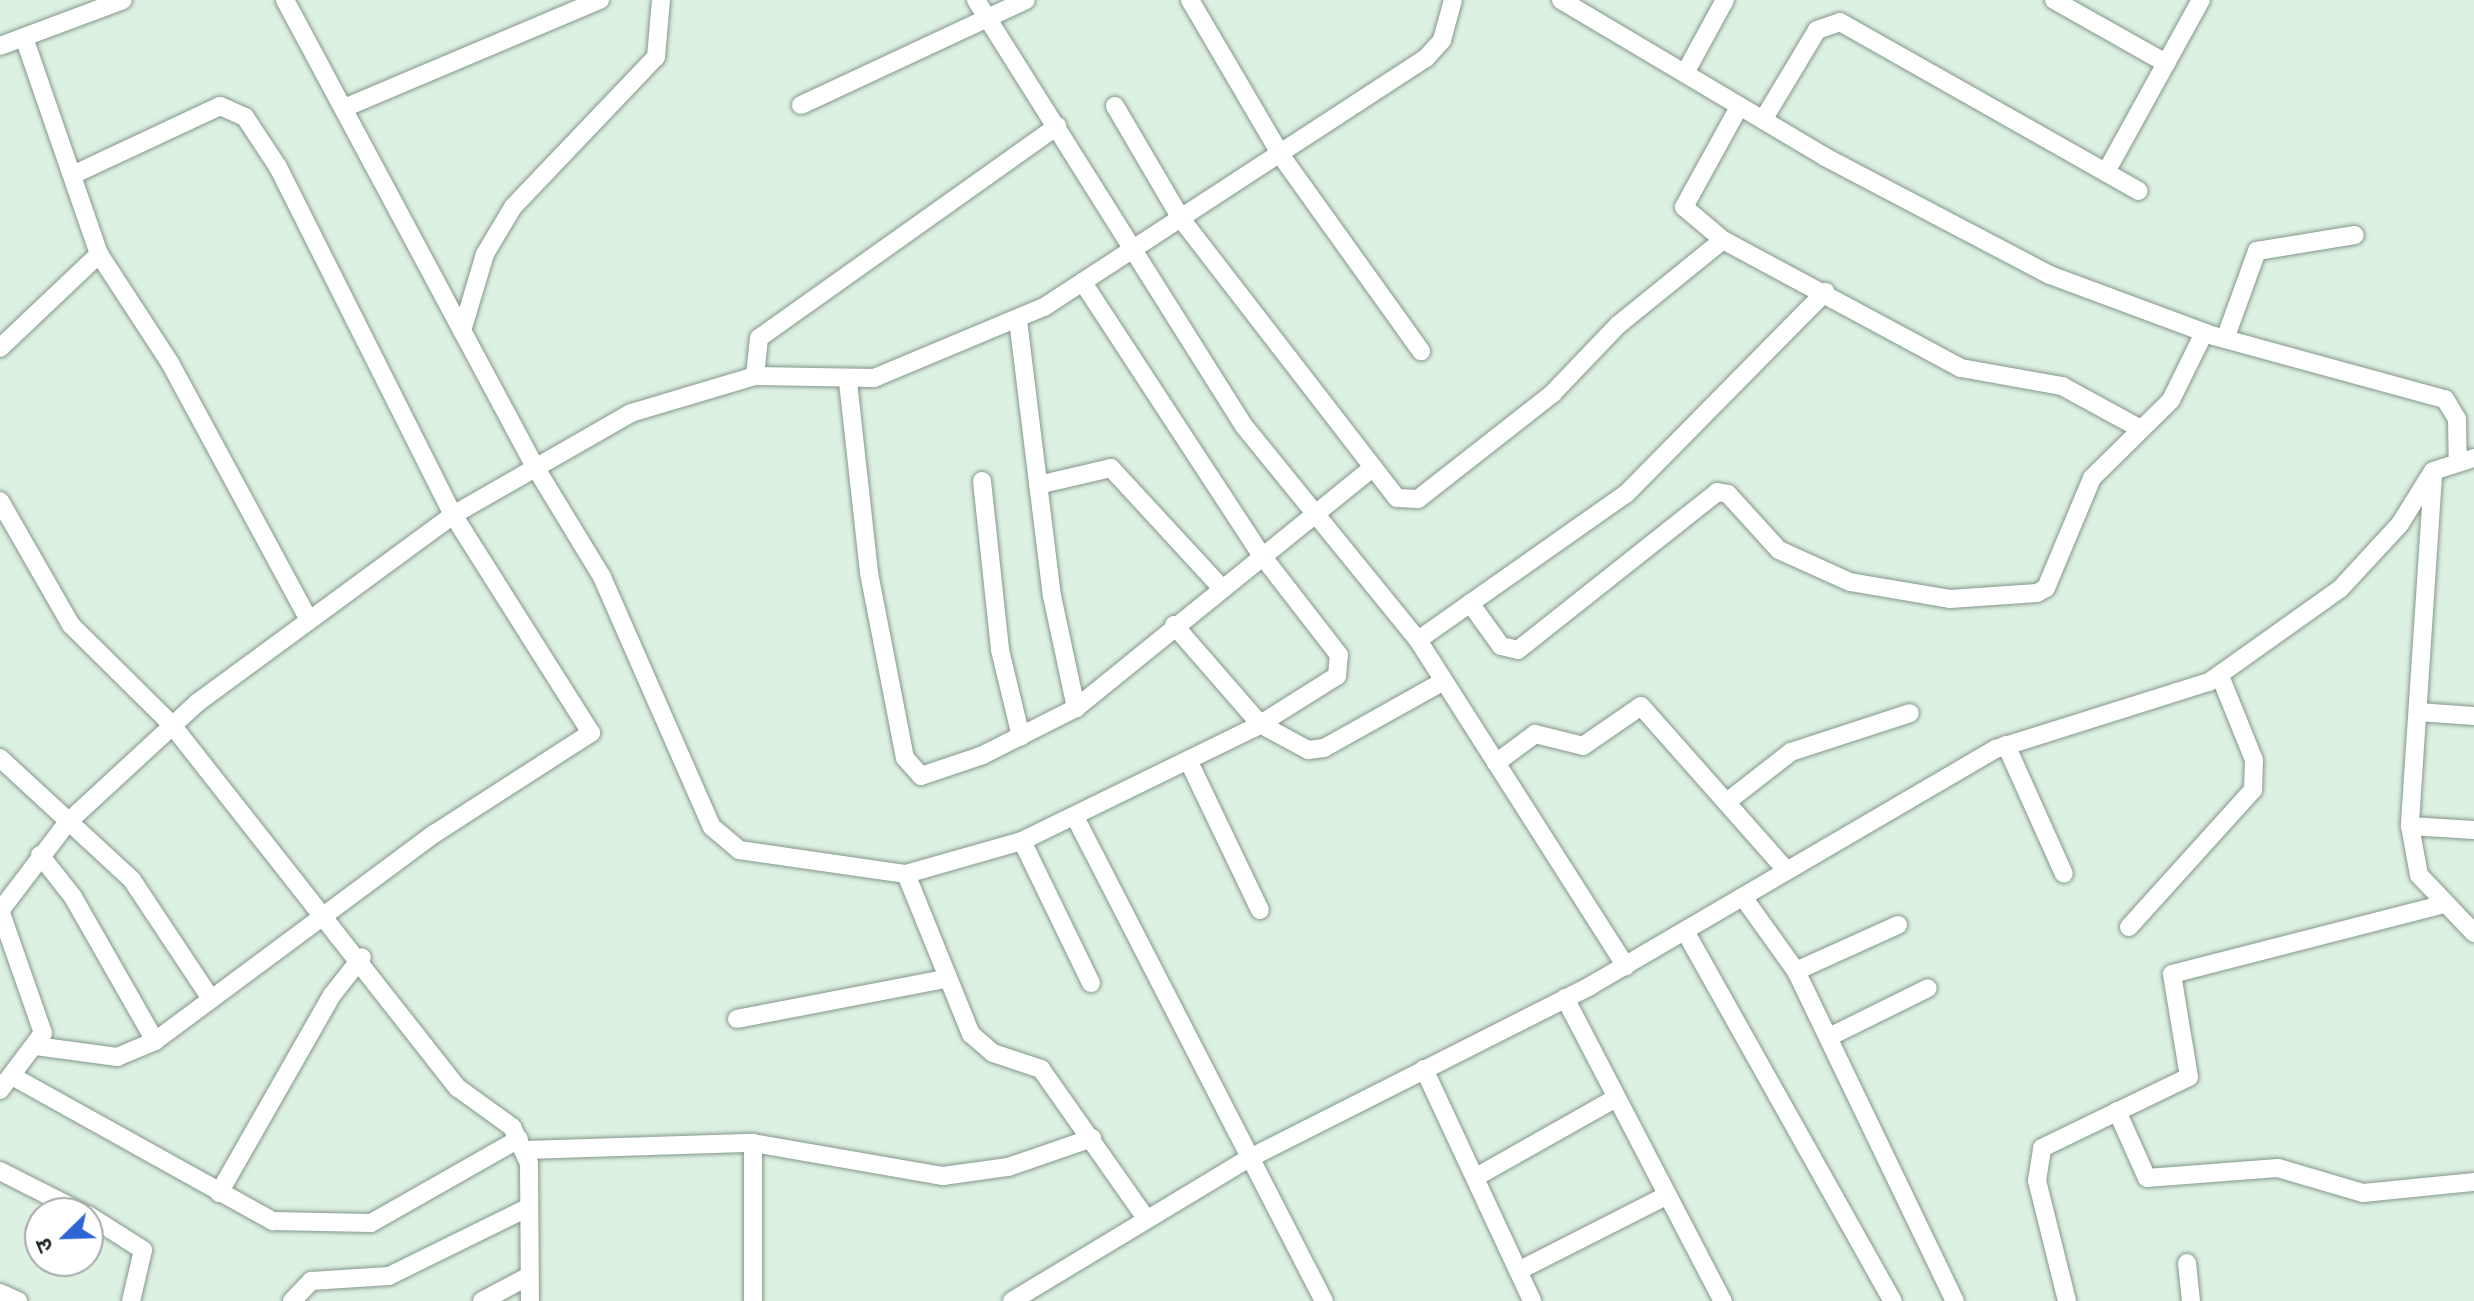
<!DOCTYPE html>
<html>
<head>
<meta charset="utf-8">
<style>
  body { margin:0 }
  #map { position:relative; width:2474px; height:1301px; overflow:hidden; background:#ddf1e3; font-family:"Archivo Narrow","Noto Sans Devanagari",sans-serif }
  div>[style] { position:absolute }
  [style*='--x'] { left:calc(var(--x)*1px); top:calc(var(--y)*1px); width:calc(var(--w)*1px); rotate:calc(var(--a)*1deg) }
  .roads { filter:drop-shadow(0 0 2px #84978a) drop-shadow(0 0 2px #84978a) }
  .street>* { height:18px; margin:-9px; padding:0 9px; transform-origin:9px; border-radius:9px; background:#fff }
  span { translate:-50% -50%; white-space:nowrap; text-align:center; line-height:1.15; -webkit-text-stroke:8px #fff; paint-order:stroke }
  .north { position:absolute; left:24px; top:1197px; width:80px; height:80px; box-sizing:border-box; background:#fff; border:2px solid #a7a9a7; border-radius:50%; rotate:247deg; font-size:22px; font-weight:700; line-height:32px; text-align:center; color:#222924 }
  .north::after { content:''; display:block; margin:auto; width:28px; height:36px; background:#2d66d4; clip-path:polygon(50% 0,100% 100%,50% 72%,0 100%) }
</style>
</head>
<body>
<div id="map">
  <div class="roads">
    <div class="street">
      <i style="--x:285;--y:0;--w:527;--a:61.83"></i>
      <i style="--x:534;--y:465;--w:131;--a:58.7"></i>
      <i style="--x:602;--y:577;--w:273;--a:66.3"></i>
      <i style="--x:712;--y:827;--w:35;--a:40"></i>
      <i style="--x:739;--y:850;--w:169;--a:8.2"></i>
      <i style="--x:906;--y:874;--w:121;--a:-15.9"></i>
      <i style="--x:1022;--y:841;--w:258;--a:-26"></i>
      <i style="--x:1254;--y:728;--w:98;--a:-32.1"></i>
      <i style="--x:1337;--y:676;--w:21;--a:-85"></i>
      <i style="--x:1339;--y:655;--w:129;--a:-127.8"></i>
      <i style="--x:1260;--y:553;--w:324;--a:-123.2"></i>
      <i style="--x:976;--y:0;--w:503;--a:57.83"></i>
      <i style="--x:1244;--y:426;--w:276;--a:50.9"></i>
      <i style="--x:1418;--y:640;--w:387;--a:57.5"></i>
      <i style="--x:1190;--y:0;--w:182;--a:59.6"></i>
      <i style="--x:1282;--y:157;--w:239;--a:54.4"></i>
      <i style="--x:1561;--y:0;--w:307;--a:30.7"></i>
      <i style="--x:1825;--y:157;--w:254;--a:27.7"></i>
      <i style="--x:2050;--y:275;--w:175;--a:20.4"></i>
      <i style="--x:2214;--y:336;--w:239;--a:15.3"></i>
      <i style="--x:2445;--y:399;--w:23;--a:59"></i>
      <i style="--x:2457;--y:419;--w:39;--a:89"></i>
      <i style="--x:2054;--y:0;--w:129;--a:29.4"></i>
      <i style="--x:0;--y:46;--w:131;--a:-20.5"></i>
      <i style="--x:1685;--y:73;--w:83;--a:-61.3"></i>
      <i style="--x:801;--y:105;--w:248;--a:-25"></i>
      <i style="--x:1115;--y:106;--w:132;--a:59.6"></i>
      <i style="--x:1182;--y:220;--w:351;--a:52.3"></i>
      <i style="--x:1397;--y:498;--w:21;--a:3"></i>
      <i style="--x:1418;--y:499;--w:172;--a:-38.1"></i>
      <i style="--x:1553;--y:393;--w:94;--a:-46.3"></i>
      <i style="--x:1618;--y:325;--w:135;--a:-39"></i>
      <i style="--x:1723;--y:240;--w:270;--a:28.3"></i>
      <i style="--x:1961;--y:368;--w:103;--a:10.1"></i>
      <i style="--x:2062;--y:386;--w:90;--a:28.6"></i>
      <i style="--x:344;--y:108;--w:278;--a:-22.9"></i>
      <i style="--x:1763;--y:120;--w:105;--a:-59"></i>
      <i style="--x:1817;--y:30;--w:24;--a:-19"></i>
      <i style="--x:1840;--y:22;--w:343;--a:29.5"></i>
      <i style="--x:2106;--y:172;--w:196;--a:-61.1"></i>
      <i style="--x:1723;--y:240;--w:51;--a:-139.8"></i>
      <i style="--x:1684;--y:207;--w:114;--a:-61.2"></i>
      <i style="--x:99;--y:254;--w:130;--a:56.9"></i>
      <i style="--x:170;--y:363;--w:292;--a:61.6"></i>
      <i style="--x:1018;--y:320;--w:278;--a:83"></i>
      <i style="--x:1052;--y:596;--w:115;--a:77.9"></i>
      <i style="--x:462;--y:331;--w:80;--a:-73.4"></i>
      <i style="--x:485;--y:254;--w:55;--a:-59.2"></i>
      <i style="--x:513;--y:207;--w:207;--a:-46.4"></i>
      <i style="--x:656;--y:57;--w:57;--a:-85"></i>
      <i style="--x:2225;--y:339;--w:94;--a:-70"></i>
      <i style="--x:2257;--y:251;--w:99;--a:-9.3"></i>
      <i style="--x:0;--y:348;--w:137;--a:-43.5"></i>
      <i style="--x:99;--y:254;--w:229;--a:-109.1"></i>
      <i style="--x:755;--y:376;--w:38;--a:-84"></i>
      <i style="--x:759;--y:338;--w:366;--a:-35.4"></i>
      <i style="--x:848;--y:382;--w:192;--a:83.7"></i>
      <i style="--x:869;--y:573;--w:188;--a:79"></i>
      <i style="--x:905;--y:758;--w:24;--a:48"></i>
      <i style="--x:921;--y:776;--w:65;--a:-18.7"></i>
      <i style="--x:983;--y:755;--w:104;--a:-26.8"></i>
      <i style="--x:1076;--y:708;--w:378;--a:-39"></i>
      <i style="--x:2433;--y:476;--w:351;--a:93.8"></i>
      <i style="--x:2410;--y:826;--w:50;--a:79.6"></i>
      <i style="--x:2419;--y:875;--w:80;--a:46.5"></i>
      <i style="--x:982;--y:481;--w:170;--a:83.9"></i>
      <i style="--x:1000;--y:650;--w:89;--a:76.4"></i>
      <i style="--x:1038;--y:485;--w:75;--a:-13.1"></i>
      <i style="--x:1111;--y:468;--w:161;--a:47.3"></i>
      <i style="--x:0;--y:501;--w:143;--a:60.2"></i>
      <i style="--x:71;--y:625;--w:142;--a:44.7"></i>
      <i style="--x:172;--y:725;--w:462;--a:51.8"></i>
      <i style="--x:458;--y:1088;--w:67;--a:35.8"></i>
      <i style="--x:512;--y:1127;--w:40;--a:65"></i>
      <i style="--x:529;--y:1163;--w:138;--a:89.6"></i>
      <i style="--x:1470;--y:603;--w:53;--a:54.2"></i>
      <i style="--x:1501;--y:646;--w:17;--a:13"></i>
      <i style="--x:1518;--y:650;--w:254;--a:-38.4"></i>
      <i style="--x:1717;--y:492;--w:11;--a:10"></i>
      <i style="--x:1728;--y:494;--w:76;--a:47.7"></i>
      <i style="--x:1779;--y:550;--w:78;--a:24.3"></i>
      <i style="--x:1850;--y:582;--w:101;--a:9.6"></i>
      <i style="--x:1950;--y:599;--w:87;--a:-3.9"></i>
      <i style="--x:2037;--y:593;--w:10;--a:-29"></i>
      <i style="--x:2046;--y:588;--w:119;--a:-67.3"></i>
      <i style="--x:2092;--y:478;--w:111;--a:-44.6"></i>
      <i style="--x:2171;--y:400;--w:75;--a:-63.8"></i>
      <i style="--x:1174;--y:625;--w:131;--a:49"></i>
      <i style="--x:1260;--y:724;--w:55;--a:28.4"></i>
      <i style="--x:1308;--y:750;--w:16;--a:-7"></i>
      <i style="--x:1324;--y:748;--w:137;--a:-29.2"></i>
      <i style="--x:1418;--y:640;--w:254;--a:-35.1"></i>
      <i style="--x:1626;--y:494;--w:284;--a:-45.4"></i>
      <i style="--x:2418;--y:712;--w:56;--a:4.1"></i>
      <i style="--x:2006;--y:745;--w:141;--a:65.8"></i>
      <i style="--x:0;--y:758;--w:180;--a:42.7"></i>
      <i style="--x:132;--y:880;--w:143;--a:56.4"></i>
      <i style="--x:1189;--y:762;--w:164;--a:64.4"></i>
      <i style="--x:1496;--y:763;--w:49;--a:-36.6"></i>
      <i style="--x:1535;--y:734;--w:49;--a:14"></i>
      <i style="--x:1583;--y:746;--w:70;--a:-34.6"></i>
      <i style="--x:1641;--y:706;--w:220;--a:48.5"></i>
      <i style="--x:1728;--y:801;--w:80;--a:-37.9"></i>
      <i style="--x:1791;--y:752;--w:125;--a:-18.1"></i>
      <i style="--x:1075;--y:817;--w:544;--a:62.78"></i>
      <i style="--x:2410;--y:826;--w:64;--a:3.6"></i>
      <i style="--x:1022;--y:841;--w:158;--a:64.1"></i>
      <i style="--x:40;--y:855;--w:53;--a:51.8"></i>
      <i style="--x:73;--y:897;--w:166;--a:60.3"></i>
      <i style="--x:906;--y:874;--w:173;--a:67.9"></i>
      <i style="--x:971;--y:1034;--w:29;--a:41"></i>
      <i style="--x:993;--y:1053;--w:51;--a:18.4"></i>
      <i style="--x:1041;--y:1069;--w:181;--a:54.9"></i>
      <i style="--x:1743;--y:897;--w:91;--a:54.4"></i>
      <i style="--x:1796;--y:971;--w:366;--a:64.3"></i>
      <i style="--x:0;--y:911;--w:111;--a:-52.7"></i>
      <i style="--x:67;--y:823;--w:177;--a:-42.7"></i>
      <i style="--x:197;--y:703;--w:318;--a:-36.3"></i>
      <i style="--x:453;--y:515;--w:205;--a:-29.8"></i>
      <i style="--x:631;--y:413;--w:129;--a:-16.6"></i>
      <i style="--x:755;--y:376;--w:119;--a:1"></i>
      <i style="--x:874;--y:378;--w:184;--a:-22.7"></i>
      <i style="--x:1044;--y:307;--w:456;--a:-33.1"></i>
      <i style="--x:1426;--y:58;--w:24;--a:-48"></i>
      <i style="--x:1442;--y:40;--w:41;--a:-74.6"></i>
      <i style="--x:2129;--y:927;--w:185;--a:-47.9"></i>
      <i style="--x:2253;--y:790;--w:30;--a:-88"></i>
      <i style="--x:2254;--y:760;--w:91;--a:-112"></i>
      <i style="--x:1685;--y:931;--w:424;--a:60.7"></i>
      <i style="--x:1796;--y:971;--w:112;--a:-24.3"></i>
      <i style="--x:1565;--y:998;--w:342;--a:62.5"></i>
      <i style="--x:737;--y:1019;--w:211;--a:-10.9"></i>
      <i style="--x:1829;--y:1037;--w:110;--a:-26.3"></i>
      <i style="--x:36;--y:1046;--w:82;--a:7.7"></i>
      <i style="--x:117;--y:1057;--w:41;--a:-22.8"></i>
      <i style="--x:155;--y:1041;--w:347;--a:-36.6"></i>
      <i style="--x:434;--y:834;--w:187;--a:-32.8"></i>
      <i style="--x:591;--y:733;--w:258;--a:-122.3"></i>
      <i style="--x:453;--y:515;--w:390;--a:-116.7"></i>
      <i style="--x:278;--y:167;--w:60;--a:-123.4"></i>
      <i style="--x:245;--y:117;--w:27;--a:-156"></i>
      <i style="--x:220;--y:106;--w:162;--a:154.9"></i>
      <i style="--x:1424;--y:1069;--w:256;--a:65"></i>
      <i style="--x:12;--y:1076;--w:299;--a:29.1"></i>
      <i style="--x:273;--y:1221;--w:98;--a:1.2"></i>
      <i style="--x:371;--y:1223;--w:170;--a:-29.6"></i>
      <i style="--x:0;--y:1090;--w:71;--a:-53"></i>
      <i style="--x:43;--y:1033;--w:130;--a:-109.3"></i>
      <i style="--x:2117;--y:1111;--w:73;--a:65.9"></i>
      <i style="--x:2147;--y:1178;--w:131;--a:-4.4"></i>
      <i style="--x:2278;--y:1168;--w:89;--a:16.4"></i>
      <i style="--x:2363;--y:1193;--w:112;--a:-5.7"></i>
      <i style="--x:753;--y:1143;--w:158;--a:90"></i>
      <i style="--x:525;--y:1150;--w:228;--a:-1.8"></i>
      <i style="--x:753;--y:1143;--w:193;--a:9.9"></i>
      <i style="--x:943;--y:1176;--w:66;--a:-7.9"></i>
      <i style="--x:1008;--y:1167;--w:89;--a:-19"></i>
      <i style="--x:0;--y:1171;--w:93;--a:26.8"></i>
      <i style="--x:1476;--y:1177;--w:161;--a:-29.4"></i>
      <i style="--x:219;--y:1193;--w:228;--a:-60.3"></i>
      <i style="--x:332;--y:995;--w:48;--a:-51.7"></i>
      <i style="--x:88;--y:1215;--w:65;--a:32.5"></i>
      <i style="--x:143;--y:1250;--w:52;--a:103.2"></i>
      <i style="--x:2187;--y:1263;--w:38;--a:84"></i>
      <i style="--x:1518;--y:1271;--w:166;--a:-26.9"></i>
      <i style="--x:0;--y:1293;--w:20;--a:24"></i>
      <i style="--x:292;--y:1301;--w:28;--a:-46"></i>
      <i style="--x:311;--y:1281;--w:78;--a:-3.7"></i>
      <i style="--x:389;--y:1276;--w:154;--a:-26.2"></i>
      <i style="--x:482;--y:1301;--w:53;--a:-28"></i>
      <i style="--x:1012;--y:1301;--w:273;--a:-31.1"></i>
      <i style="--x:1246;--y:1160;--w:386;--a:-26.8"></i>
      <i style="--x:1590;--y:986;--w:470;--a:-30.3"></i>
      <i style="--x:1996;--y:749;--w:223;--a:-17.5"></i>
      <i style="--x:2209;--y:682;--w:161;--a:-35.4"></i>
      <i style="--x:2340;--y:589;--w:88;--a:-47.3"></i>
      <i style="--x:2400;--y:524;--w:62;--a:-58.1"></i>
      <i style="--x:2433;--y:471;--w:43;--a:-17.6"></i>
      <i style="--x:2067;--y:1301;--w:124;--a:-104"></i>
      <i style="--x:2037;--y:1181;--w:33;--a:-81"></i>
      <i style="--x:2042;--y:1148;--w:163;--a:-25.8"></i>
      <i style="--x:2189;--y:1077;--w:104;--a:-99.4"></i>
      <i style="--x:2172;--y:974;--w:282;--a:-14.4"></i>
    </div>
  </div>
  <div class="north">उ</div>
</div>
</body>
</html>
